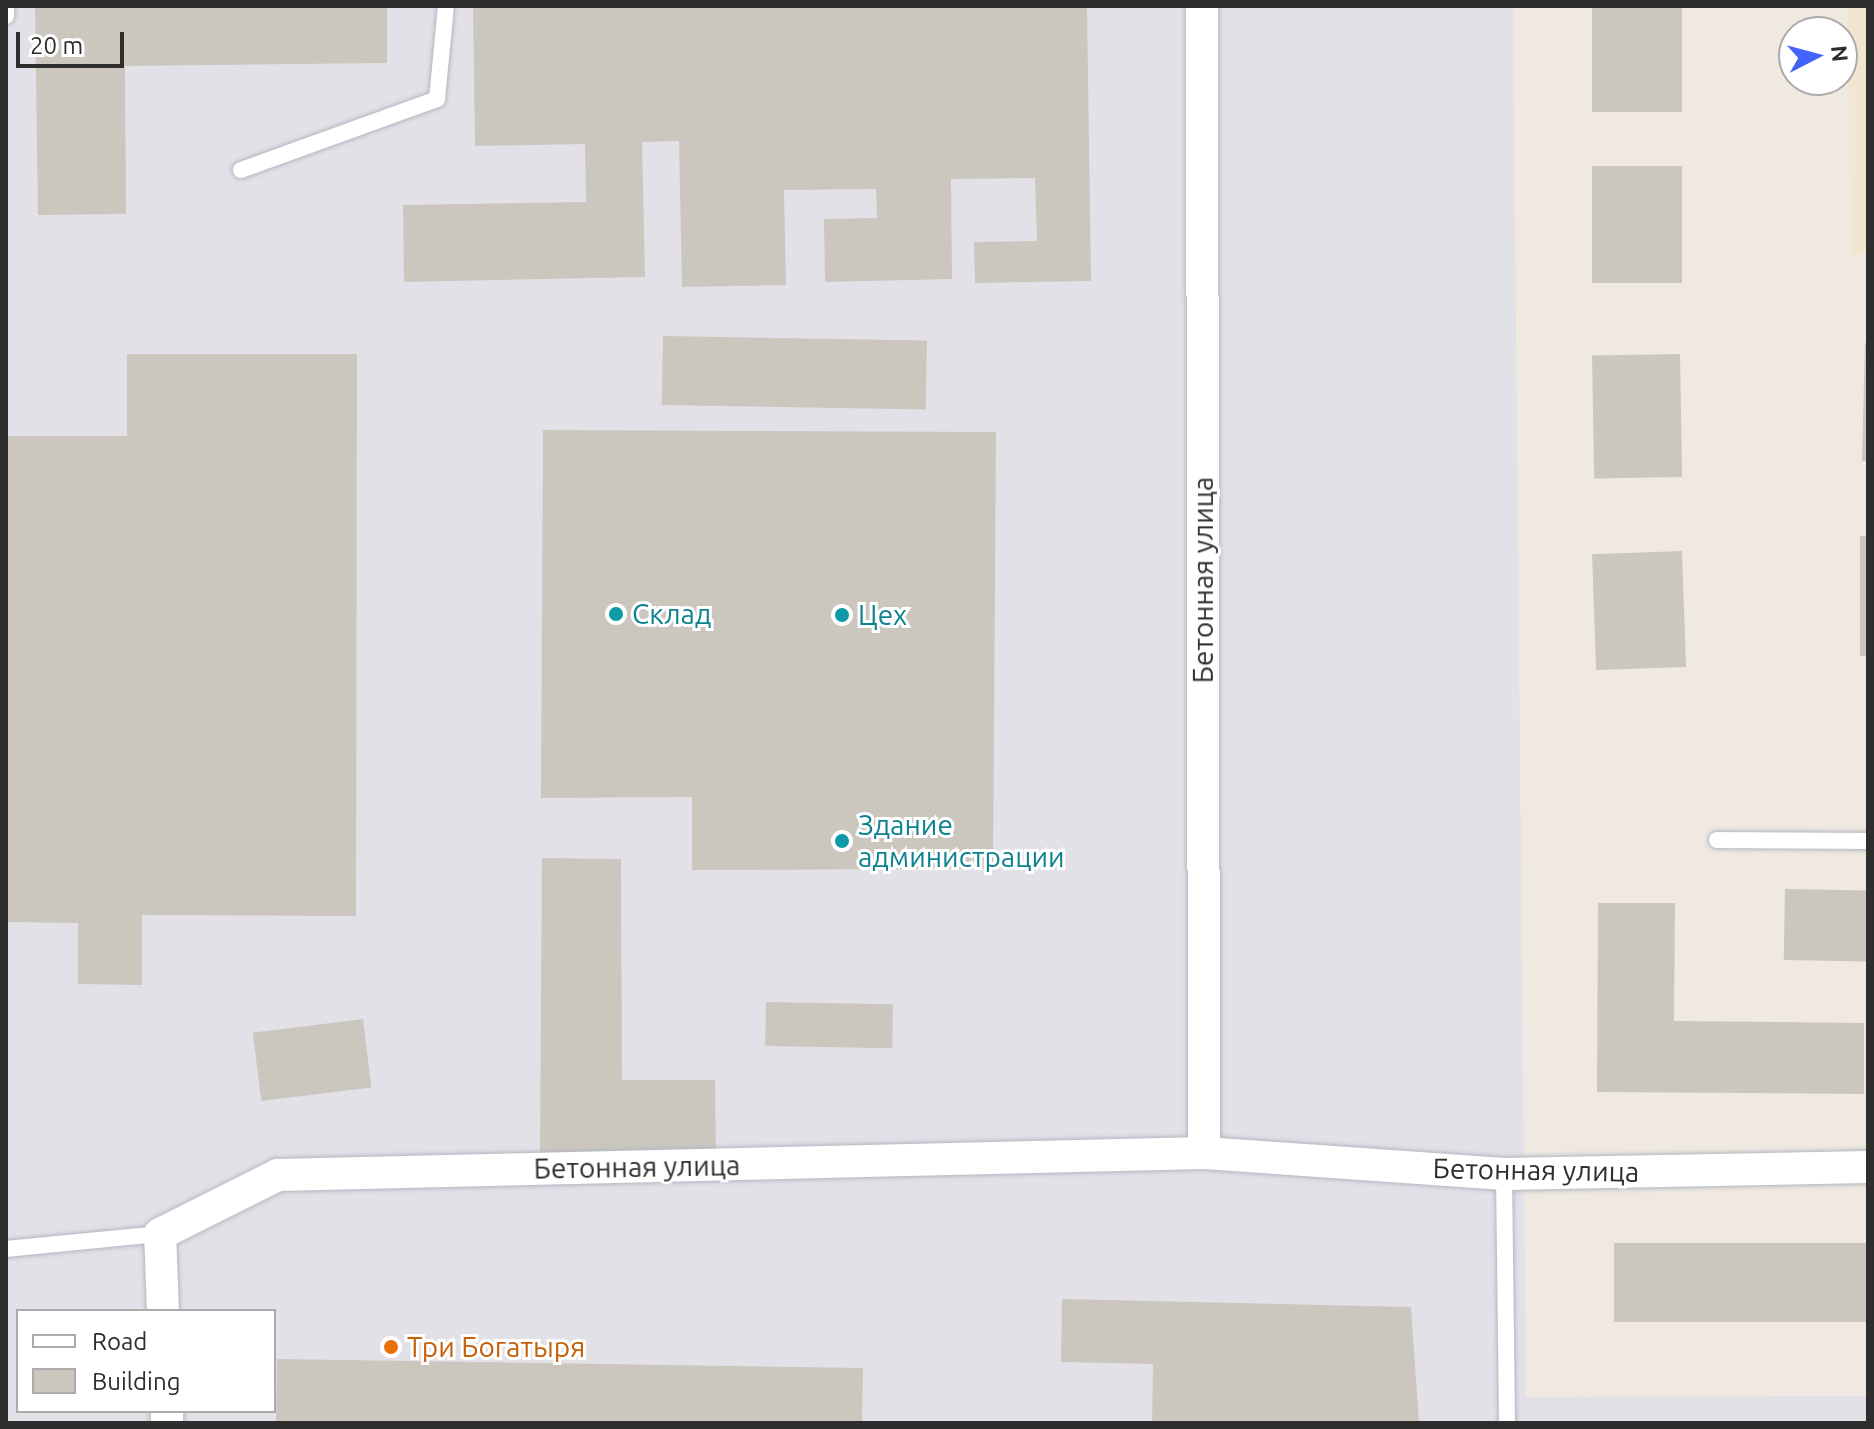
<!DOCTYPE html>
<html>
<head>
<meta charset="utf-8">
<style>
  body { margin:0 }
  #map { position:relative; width:1874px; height:1429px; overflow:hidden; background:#efe9e1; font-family:Ubuntu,sans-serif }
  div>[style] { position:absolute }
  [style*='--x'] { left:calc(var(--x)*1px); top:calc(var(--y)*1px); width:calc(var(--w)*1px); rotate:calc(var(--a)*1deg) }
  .industrial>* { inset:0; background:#e3e1e8 }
  .education>* { inset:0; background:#f0e6d1 }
  .building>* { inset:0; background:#cbc7bf; transform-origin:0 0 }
  .roads { filter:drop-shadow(0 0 2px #b4b7c1) drop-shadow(0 0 2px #b4b7c1) }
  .lane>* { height:16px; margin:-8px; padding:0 8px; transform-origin:8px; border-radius:8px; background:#fff }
  .street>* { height:32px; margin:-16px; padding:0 16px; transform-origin:16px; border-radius:16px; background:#fff }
  .dots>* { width:22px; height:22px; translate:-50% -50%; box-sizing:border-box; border:4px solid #fff; border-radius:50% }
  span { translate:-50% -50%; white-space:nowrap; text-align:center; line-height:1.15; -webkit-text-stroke:6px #fff; paint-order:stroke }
  .street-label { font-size:28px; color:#2e2e2e }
  .culture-label { font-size:28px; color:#0d838f }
  .left { translate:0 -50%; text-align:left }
  .food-label { font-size:28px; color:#c56008 }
  .frame { position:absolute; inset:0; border:8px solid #2e2e2e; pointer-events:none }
  .legend { position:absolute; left:16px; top:1309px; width:260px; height:104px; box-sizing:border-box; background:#fff; border:2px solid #ababab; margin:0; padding:10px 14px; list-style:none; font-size:24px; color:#2e2e2e }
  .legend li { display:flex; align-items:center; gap:16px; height:40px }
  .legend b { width:40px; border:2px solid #ababab }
  .north { position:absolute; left:1778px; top:16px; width:80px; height:80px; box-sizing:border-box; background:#fff; border:2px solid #ababab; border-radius:50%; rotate:84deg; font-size:22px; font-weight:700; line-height:32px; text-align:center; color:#2e2e2e }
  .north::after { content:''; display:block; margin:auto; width:28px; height:36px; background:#4264fb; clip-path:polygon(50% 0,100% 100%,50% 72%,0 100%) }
  .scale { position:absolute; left:16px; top:32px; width:108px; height:36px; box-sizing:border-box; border:4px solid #2e2e2e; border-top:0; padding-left:10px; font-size:24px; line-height:28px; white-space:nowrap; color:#2e2e2e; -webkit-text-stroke:6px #fff; paint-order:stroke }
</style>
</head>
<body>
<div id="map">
  <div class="industrial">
    <i style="clip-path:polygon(evenodd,6px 6px,1513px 6px,1526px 1397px,1868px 1396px,1868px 1423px,6px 1423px,6px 6px,18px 1311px,274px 1311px,274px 1411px,18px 1411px,18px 1311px)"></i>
  </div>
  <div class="education">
    <i style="clip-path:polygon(1847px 6px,1868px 6px,1868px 254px,1851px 254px)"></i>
  </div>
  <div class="building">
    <i style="clip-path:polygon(35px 6px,387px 6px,387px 63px,125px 66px,126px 214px,38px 215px)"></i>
    <i style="clip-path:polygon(473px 6px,1087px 6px,1091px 281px,975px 283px,974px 242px,1037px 241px,1035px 178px,951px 179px,952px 279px,825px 282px,824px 219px,877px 218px,876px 189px,784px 190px,786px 285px,682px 287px,679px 141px,642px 142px,645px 277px,404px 282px,403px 205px,586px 202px,585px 144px,475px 146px)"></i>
    <i style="left:1592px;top:6px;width:90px;height:106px"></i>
    <i style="left:1682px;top:166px;width:117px;height:90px;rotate:90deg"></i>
    <i style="left:663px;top:336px;width:264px;height:69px;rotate:1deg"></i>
    <i style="clip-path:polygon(1865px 343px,1868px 343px,1868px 461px,1862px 461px)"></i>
    <i style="clip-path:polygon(127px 354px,357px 354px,356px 916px,142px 915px,142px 985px,78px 984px,78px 923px,6px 922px,6px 436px,127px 436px)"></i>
    <i style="left:1680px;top:354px;width:123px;height:88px;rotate:89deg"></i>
    <i style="clip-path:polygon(543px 430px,996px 432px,993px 869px,692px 870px,692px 797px,541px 798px)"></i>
    <i style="left:1860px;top:536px;width:8px;height:120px"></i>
    <i style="left:1682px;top:551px;width:116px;height:90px;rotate:88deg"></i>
    <i style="clip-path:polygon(542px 858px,621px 859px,622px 1080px,715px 1080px,716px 1155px,540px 1153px)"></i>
    <i style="left:1785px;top:889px;width:83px;height:71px;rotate:1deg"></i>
    <i style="clip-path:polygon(1598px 903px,1675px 903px,1674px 1021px,1864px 1023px,1864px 1094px,1597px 1092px)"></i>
    <i style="left:766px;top:1002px;width:127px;height:44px;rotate:1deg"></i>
    <i style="left:363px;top:1019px;width:69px;height:111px;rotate:83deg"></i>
    <i style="left:1868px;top:1243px;width:79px;height:254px;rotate:90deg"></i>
    <i style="clip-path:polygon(1062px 1299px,1411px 1307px,1419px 1423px,1152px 1423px,1153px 1364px,1061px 1362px)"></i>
    <i style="clip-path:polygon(277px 1359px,863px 1368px,862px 1423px,276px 1423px)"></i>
  </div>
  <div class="roads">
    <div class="lane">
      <i style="--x:6;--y:16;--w:10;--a:-90"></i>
      <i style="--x:241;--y:170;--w:208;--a:-19.9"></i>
      <i style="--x:437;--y:99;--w:93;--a:-84.5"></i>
      <i style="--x:1717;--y:840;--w:151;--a:0.4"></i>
      <i style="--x:1504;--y:1174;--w:249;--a:89.3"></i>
      <i style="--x:6;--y:1249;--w:155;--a:-5.6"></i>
    </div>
    <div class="street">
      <i style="--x:1202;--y:6;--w:1147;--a:89.9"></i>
      <i style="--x:163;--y:1311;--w:77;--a:-92.2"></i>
      <i style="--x:160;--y:1234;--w:132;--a:-26.6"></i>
      <i style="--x:278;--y:1175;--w:926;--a:-1.36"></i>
      <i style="--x:1204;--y:1153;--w:301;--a:4"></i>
      <i style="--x:1504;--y:1174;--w:364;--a:-1.1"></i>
      <i style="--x:167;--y:1411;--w:12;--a:90"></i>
    </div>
  </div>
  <div class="dots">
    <i style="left:616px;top:614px;background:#0f9aa8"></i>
    <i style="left:842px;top:615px;background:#0f9aa8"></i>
    <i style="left:842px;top:841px;background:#0f9aa8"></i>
    <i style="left:391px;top:1347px;background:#e8710a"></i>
  </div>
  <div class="street-label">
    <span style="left:1203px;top:580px;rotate:-90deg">Бетонная улица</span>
    <span style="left:637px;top:1167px;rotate:-1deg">Бетонная улица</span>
    <span style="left:1536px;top:1170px;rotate:1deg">Бетонная улица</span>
  </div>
  <div class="culture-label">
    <span class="left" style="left:632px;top:614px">Склад</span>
    <span class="left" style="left:858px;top:615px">Цех</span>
    <span class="left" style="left:858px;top:841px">Здание<br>администрации</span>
  </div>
  <div class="food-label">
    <span class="left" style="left:407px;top:1347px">Три Богатыря</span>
  </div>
  <div class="frame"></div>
  <ul class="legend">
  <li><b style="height:10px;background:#fff"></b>Road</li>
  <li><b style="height:22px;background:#cbc7bf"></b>Building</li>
  </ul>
  <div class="north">N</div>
  <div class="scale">20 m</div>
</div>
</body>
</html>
